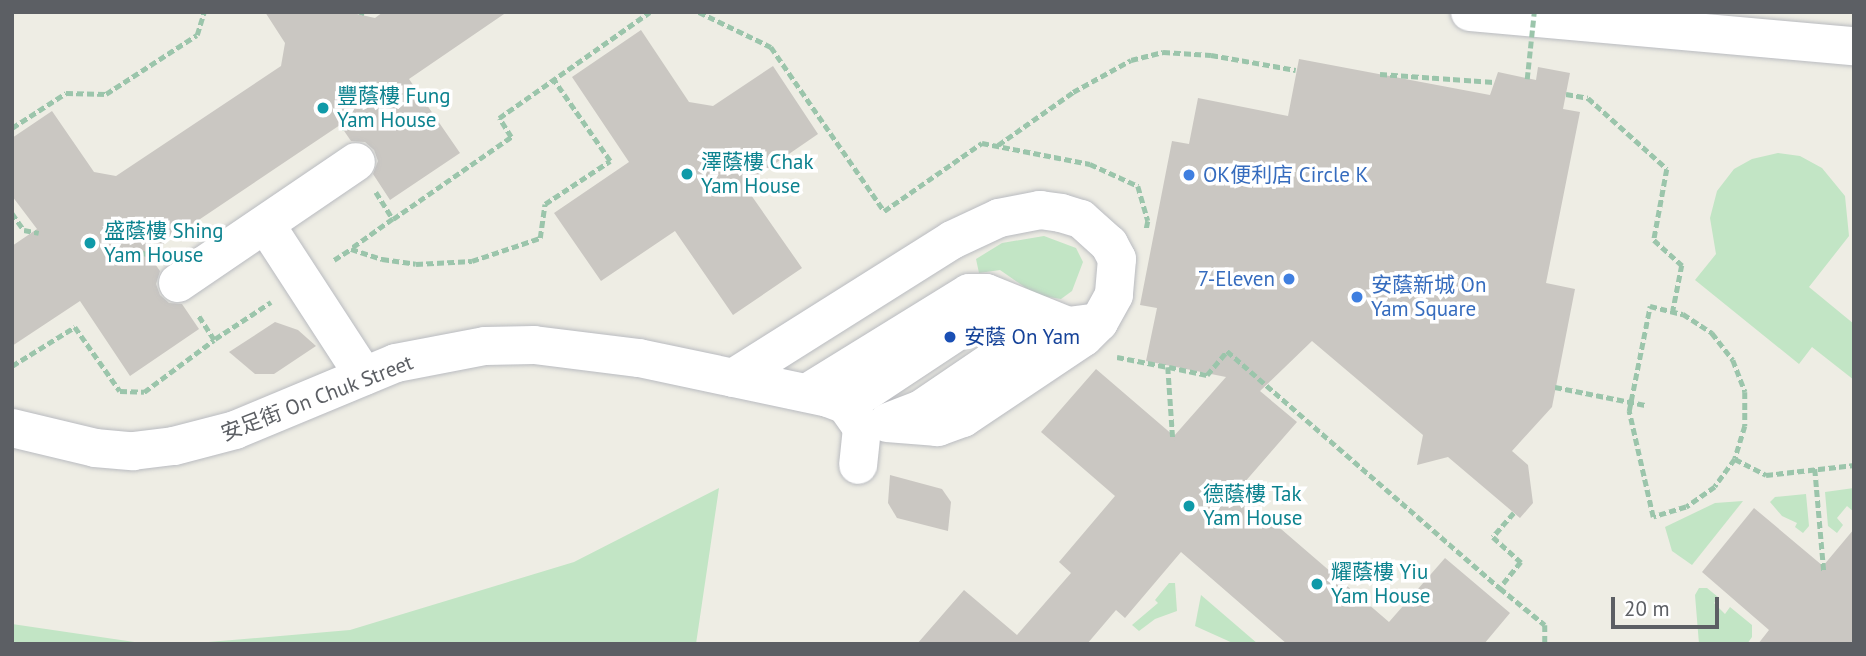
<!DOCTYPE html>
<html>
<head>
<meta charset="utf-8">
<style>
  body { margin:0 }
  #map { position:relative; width:1866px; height:656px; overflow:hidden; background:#eeede4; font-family:"PT Sans","Noto Sans TC",sans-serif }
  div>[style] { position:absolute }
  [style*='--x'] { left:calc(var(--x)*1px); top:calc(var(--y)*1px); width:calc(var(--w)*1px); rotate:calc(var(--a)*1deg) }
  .green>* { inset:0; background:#c2e5c5 }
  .building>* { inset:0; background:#cac7c2 }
  .path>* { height:4.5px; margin-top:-2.25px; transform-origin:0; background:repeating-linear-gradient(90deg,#9bc5ab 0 7px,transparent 0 10.5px) }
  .roads { filter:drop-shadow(0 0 2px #b9bbc0) drop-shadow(0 0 2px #b9bbc0) }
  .minor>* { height:38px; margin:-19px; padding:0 19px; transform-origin:19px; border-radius:19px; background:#fff }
  .path-bridge>* { height:4.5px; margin-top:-2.25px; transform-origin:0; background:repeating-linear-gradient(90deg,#9bc5ab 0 7px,transparent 0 10.5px) }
  .dots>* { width:19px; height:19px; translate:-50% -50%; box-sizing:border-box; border:4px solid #fff; border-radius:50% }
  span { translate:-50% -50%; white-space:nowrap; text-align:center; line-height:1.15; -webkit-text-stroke:7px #fff; paint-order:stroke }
  .culture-label { font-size:21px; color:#0d838f }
  .left { translate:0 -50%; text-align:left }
  .shop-label { font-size:21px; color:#366cbe }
  .right { translate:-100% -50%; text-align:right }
  .transit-label { font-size:21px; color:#164399 }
  .street-label { font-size:21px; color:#5c5f64 }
  .frame { position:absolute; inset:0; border:14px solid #5c5f64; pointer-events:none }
  .scale { position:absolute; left:1611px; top:597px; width:108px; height:32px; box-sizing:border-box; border:4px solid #5c5f64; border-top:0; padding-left:9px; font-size:21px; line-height:24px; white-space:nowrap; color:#5c5f64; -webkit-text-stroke:5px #fff; paint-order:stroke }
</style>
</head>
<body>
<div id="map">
  <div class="green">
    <i style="clip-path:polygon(1778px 153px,1800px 156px,1822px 168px,1845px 196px,1849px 236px,1809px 287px,1854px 324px,1854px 380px,1812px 347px,1799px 364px,1695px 280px,1716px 254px,1710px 218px,1717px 191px,1734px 169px,1752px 159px)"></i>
    <i style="clip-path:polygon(1044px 236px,1076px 248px,1083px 262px,1072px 291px,1061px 299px,1036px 295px,1000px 270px,979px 273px,976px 259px,1002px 243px)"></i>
    <i style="clip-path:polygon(719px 488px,696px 644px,185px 644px,350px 630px,574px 562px)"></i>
    <i style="clip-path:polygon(1854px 488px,1854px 512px,1847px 506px,1837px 518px,1843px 525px,1837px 533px,1828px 526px,1825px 492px)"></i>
    <i style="clip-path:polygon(1806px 494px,1809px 526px,1803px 533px,1795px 527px,1797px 523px,1782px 516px,1770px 502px,1775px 497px)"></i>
    <i style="clip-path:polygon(1743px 501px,1692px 565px,1672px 551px,1665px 527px,1715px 503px)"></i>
    <i style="clip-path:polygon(1169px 583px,1175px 583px,1177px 611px,1155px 619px,1139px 631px,1132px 625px,1158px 603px,1155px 600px)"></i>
    <i style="clip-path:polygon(1699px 588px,1707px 588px,1718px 597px,1714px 603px,1725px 614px,1730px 607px,1752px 625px,1752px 637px,1747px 644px,1699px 644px,1695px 595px)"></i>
    <i style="clip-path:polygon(1201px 595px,1258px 644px,1235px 644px,1195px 626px)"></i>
    <i style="clip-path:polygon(12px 624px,148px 644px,12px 644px)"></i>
  </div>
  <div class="building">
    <i style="clip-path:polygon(265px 12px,348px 12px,375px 18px,383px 12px,507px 12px,409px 79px,460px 153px,390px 200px,373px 174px,378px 161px,374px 150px,365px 142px,351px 141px,340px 125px,148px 254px,160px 271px,156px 284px,160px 295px,169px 303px,182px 304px,199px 329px,130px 376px,80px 301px,12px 346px,12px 246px,37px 229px,12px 196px,12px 138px,52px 111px,94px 172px,116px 176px,281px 66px,285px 43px)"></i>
    <i style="clip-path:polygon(641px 30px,689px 102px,713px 106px,773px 66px,818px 134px,744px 185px,802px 268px,733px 315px,675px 231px,601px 281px,554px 213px,629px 162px,572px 77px)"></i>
    <i style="clip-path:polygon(1299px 59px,1490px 95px,1498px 72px,1536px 80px,1538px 67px,1570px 73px,1563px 109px,1580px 112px,1546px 283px,1575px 289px,1552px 407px,1512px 451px,1528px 465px,1533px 503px,1520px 518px,1448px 457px,1417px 465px,1423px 435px,1312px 341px,1260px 391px,1297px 422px,1237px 491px,1389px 622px,1445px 558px,1510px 613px,1484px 644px,1287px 644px,1181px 552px,1125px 618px,1116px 610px,1087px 644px,917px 644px,964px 590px,1017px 635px,1071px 573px,1059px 562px,1115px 496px,1041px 432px,1096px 369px,1174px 436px,1226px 377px,1146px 361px,1157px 308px,1140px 305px,1172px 141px,1189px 144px,1198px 98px,1288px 116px)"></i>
    <i style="clip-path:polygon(275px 322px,298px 330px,316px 346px,274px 374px,255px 374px,229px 352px)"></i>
    <i style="clip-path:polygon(890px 475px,942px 489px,951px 502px,948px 531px,897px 518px,888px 503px)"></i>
    <i style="clip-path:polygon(1754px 508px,1823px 566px,1854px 529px,1854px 644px,1758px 644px,1769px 630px,1702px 572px)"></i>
  </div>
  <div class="path">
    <i style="--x:699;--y:12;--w:80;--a:25.9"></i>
    <i style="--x:771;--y:47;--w:199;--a:55.4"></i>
    <i style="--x:884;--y:211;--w:119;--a:-34.8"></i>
    <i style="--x:982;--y:143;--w:110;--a:11"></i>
    <i style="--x:1090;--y:164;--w:53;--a:24.6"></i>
    <i style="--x:1138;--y:186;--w:36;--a:74"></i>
    <i style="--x:1148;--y:221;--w:10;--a:101"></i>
    <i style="--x:361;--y:15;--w:3;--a:-72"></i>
    <i style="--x:1380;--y:74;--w:114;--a:4"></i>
    <i style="--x:1566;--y:94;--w:22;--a:10"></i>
    <i style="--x:1588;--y:98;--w:106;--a:41.9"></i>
    <i style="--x:1667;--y:169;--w:72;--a:100.4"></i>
    <i style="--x:1654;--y:240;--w:38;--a:42"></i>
    <i style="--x:1682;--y:265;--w:47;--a:101.1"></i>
    <i style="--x:12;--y:128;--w:64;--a:-32.9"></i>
    <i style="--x:66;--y:93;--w:40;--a:1.4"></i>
    <i style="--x:106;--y:94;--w:108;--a:-33"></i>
    <i style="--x:197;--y:35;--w:24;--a:-73"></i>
    <i style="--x:341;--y:130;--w:10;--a:-79"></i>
    <i style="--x:998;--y:145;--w:92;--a:-35.2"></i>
    <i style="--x:1073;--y:92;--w:66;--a:-28.9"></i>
    <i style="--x:1131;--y:60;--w:33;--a:-14"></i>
    <i style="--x:1163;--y:52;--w:48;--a:3.6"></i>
    <i style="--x:1211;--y:55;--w:86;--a:10"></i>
    <i style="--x:376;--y:192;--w:32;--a:58"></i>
    <i style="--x:393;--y:219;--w:52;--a:144.5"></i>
    <i style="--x:351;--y:249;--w:33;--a:18"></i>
    <i style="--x:382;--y:259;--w:34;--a:8"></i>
    <i style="--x:416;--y:264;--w:56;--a:-3.1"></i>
    <i style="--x:472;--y:261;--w:72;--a:-18.7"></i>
    <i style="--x:540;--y:238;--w:34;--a:-82"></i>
    <i style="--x:545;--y:204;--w:78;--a:-33.5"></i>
    <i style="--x:610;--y:161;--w:100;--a:-124.8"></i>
    <i style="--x:12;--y:213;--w:21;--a:55"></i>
    <i style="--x:24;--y:230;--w:15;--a:11"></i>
    <i style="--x:393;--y:219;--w:144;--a:-34.8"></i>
    <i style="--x:511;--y:137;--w:22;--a:-122"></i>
    <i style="--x:499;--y:118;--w:184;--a:-35.1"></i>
    <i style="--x:143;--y:253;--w:12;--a:14"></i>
    <i style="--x:334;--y:260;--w:20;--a:-33"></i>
    <i style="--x:1650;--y:306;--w:34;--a:14"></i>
    <i style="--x:1683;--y:314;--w:35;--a:33"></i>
    <i style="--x:1712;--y:333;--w:34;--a:52"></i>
    <i style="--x:1733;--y:360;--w:34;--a:69"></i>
    <i style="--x:1745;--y:392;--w:34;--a:90"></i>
    <i style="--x:1745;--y:426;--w:34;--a:107"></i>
    <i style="--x:1735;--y:459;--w:34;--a:126"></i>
    <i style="--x:1715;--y:487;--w:35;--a:145"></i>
    <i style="--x:1686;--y:507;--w:34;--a:163"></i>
    <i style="--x:1653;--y:517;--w:109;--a:-102.8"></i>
    <i style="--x:1629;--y:411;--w:107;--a:-78.7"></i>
    <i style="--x:215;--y:339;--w:67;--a:-33.5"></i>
    <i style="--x:1117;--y:357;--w:52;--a:11.1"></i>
    <i style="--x:1168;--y:367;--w:73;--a:86.1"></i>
    <i style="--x:12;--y:366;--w:74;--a:-31.8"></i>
    <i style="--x:75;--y:327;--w:78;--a:54.9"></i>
    <i style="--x:120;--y:391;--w:24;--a:2"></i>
    <i style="--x:144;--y:392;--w:87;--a:-36.6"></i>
    <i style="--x:214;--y:340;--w:30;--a:-123"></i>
    <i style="--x:1169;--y:367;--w:39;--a:12"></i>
    <i style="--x:1207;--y:375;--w:31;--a:-50"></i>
    <i style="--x:1227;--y:351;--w:362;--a:41"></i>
    <i style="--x:1555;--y:387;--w:92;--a:11.3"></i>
    <i style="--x:1735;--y:459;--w:35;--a:27"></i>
    <i style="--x:1766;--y:475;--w:89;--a:-6.5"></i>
    <i style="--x:1815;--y:469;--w:103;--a:85"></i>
    <i style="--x:1514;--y:513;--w:32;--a:131"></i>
    <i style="--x:1493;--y:537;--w:38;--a:42"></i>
    <i style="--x:1521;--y:562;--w:33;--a:129"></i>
    <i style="--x:1500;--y:588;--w:58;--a:39.4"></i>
    <i style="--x:1545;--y:625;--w:19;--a:90"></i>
  </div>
  <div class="roads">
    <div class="minor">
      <i style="--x:1470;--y:12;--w:386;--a:5.1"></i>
      <i style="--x:266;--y:225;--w:180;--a:57"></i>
      <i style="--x:178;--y:283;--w:215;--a:-34.2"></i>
      <i style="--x:733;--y:378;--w:259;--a:-32.2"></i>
      <i style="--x:952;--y:240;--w:52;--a:-25.1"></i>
      <i style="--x:999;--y:218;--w:42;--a:-11"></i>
      <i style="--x:1040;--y:210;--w:21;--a:8"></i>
      <i style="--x:1061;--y:213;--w:21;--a:17"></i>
      <i style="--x:1081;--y:219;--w:38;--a:42"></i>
      <i style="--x:1109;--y:244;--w:17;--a:62"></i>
      <i style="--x:1117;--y:259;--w:36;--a:95"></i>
      <i style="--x:1114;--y:295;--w:31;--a:119"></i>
      <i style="--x:1099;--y:322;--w:21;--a:135"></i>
      <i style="--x:1084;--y:337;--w:146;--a:146.2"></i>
      <i style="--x:963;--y:418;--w:27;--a:160"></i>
      <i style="--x:938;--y:427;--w:51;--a:-175.5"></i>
      <i style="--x:807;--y:393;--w:190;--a:-31.7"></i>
      <i style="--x:969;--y:293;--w:17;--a:0"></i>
      <i style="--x:986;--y:293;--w:88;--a:21.9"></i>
      <i style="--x:1068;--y:326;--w:31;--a:-7"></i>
      <i style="--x:846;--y:405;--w:159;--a:-33.5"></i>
      <i style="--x:979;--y:317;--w:18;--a:-16"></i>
      <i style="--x:996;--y:312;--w:31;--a:4"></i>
      <i style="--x:888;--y:422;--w:34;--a:-21"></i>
      <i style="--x:920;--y:410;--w:125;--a:-34.2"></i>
      <i style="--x:1023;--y:340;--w:47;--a:-17.3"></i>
      <i style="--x:12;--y:428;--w:85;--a:13.5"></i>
      <i style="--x:95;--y:448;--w:38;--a:5"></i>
      <i style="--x:133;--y:451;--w:41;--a:-7"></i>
      <i style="--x:174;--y:446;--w:63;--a:-14.7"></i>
      <i style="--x:235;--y:430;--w:174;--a:-22.6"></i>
      <i style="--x:396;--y:363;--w:91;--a:-10.8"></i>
      <i style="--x:485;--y:346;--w:49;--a:-1.2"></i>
      <i style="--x:534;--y:345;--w:106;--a:7.1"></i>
      <i style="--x:639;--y:358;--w:193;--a:11.9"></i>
      <i style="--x:828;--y:398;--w:19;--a:21"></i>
      <i style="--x:846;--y:405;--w:28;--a:55"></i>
      <i style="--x:862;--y:428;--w:37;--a:96"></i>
    </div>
  </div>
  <div class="path-bridge">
    <i style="--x:1527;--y:79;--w:67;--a:-84"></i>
  </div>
  <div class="dots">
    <i style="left:323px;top:108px;background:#0f9aa8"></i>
    <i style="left:687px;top:174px;background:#0f9aa8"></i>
    <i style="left:1189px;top:175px;background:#3f7fe0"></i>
    <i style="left:90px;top:243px;background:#0f9aa8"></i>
    <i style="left:1289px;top:279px;background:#3f7fe0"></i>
    <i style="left:1357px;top:297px;background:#3f7fe0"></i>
    <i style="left:950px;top:337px;background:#1a4fb4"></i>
    <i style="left:1189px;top:506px;background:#0f9aa8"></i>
    <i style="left:1317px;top:584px;background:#0f9aa8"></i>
  </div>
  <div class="culture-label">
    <span class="left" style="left:337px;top:108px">豐蔭樓 Fung<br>Yam House</span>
    <span class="left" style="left:701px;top:174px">澤蔭樓 Chak<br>Yam House</span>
    <span class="left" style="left:104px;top:243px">盛蔭樓 Shing<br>Yam House</span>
    <span class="left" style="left:1203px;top:506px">德蔭樓 Tak<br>Yam House</span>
    <span class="left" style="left:1331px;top:584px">耀蔭樓 Yiu<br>Yam House</span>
  </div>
  <div class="shop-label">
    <span class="left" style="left:1203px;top:175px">OK便利店 Circle K</span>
    <span class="right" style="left:1275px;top:279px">7-Eleven</span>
    <span class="left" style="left:1371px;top:297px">安蔭新城 On<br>Yam Square</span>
  </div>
  <div class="transit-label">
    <span class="left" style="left:964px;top:337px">安蔭 On Yam</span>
  </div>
  <div class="street-label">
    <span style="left:317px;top:398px;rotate:-21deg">安足街 On Chuk Street</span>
  </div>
  <div class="frame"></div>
  <div class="scale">20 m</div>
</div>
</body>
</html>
